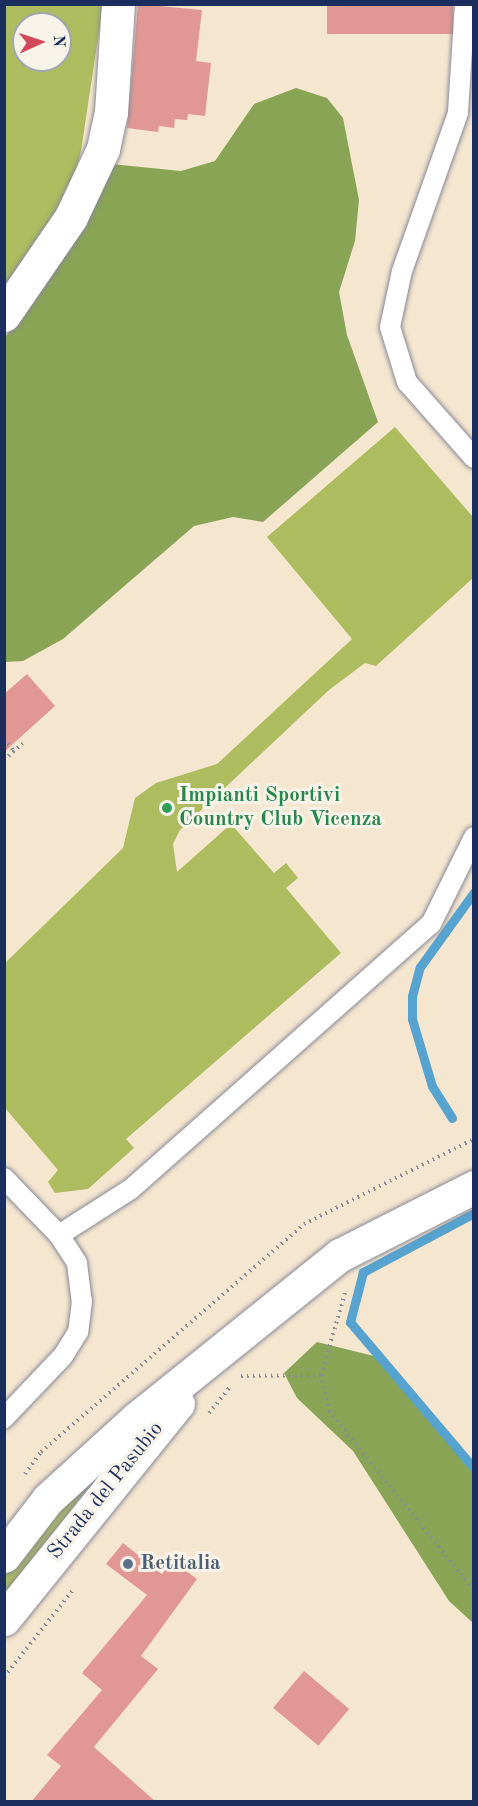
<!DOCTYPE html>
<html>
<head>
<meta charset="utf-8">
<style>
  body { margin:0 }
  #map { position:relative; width:478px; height:1806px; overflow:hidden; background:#f5e6d0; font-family:"Old Standard TT",serif }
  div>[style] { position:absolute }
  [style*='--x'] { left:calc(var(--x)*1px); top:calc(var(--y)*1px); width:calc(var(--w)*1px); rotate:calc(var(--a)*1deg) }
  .green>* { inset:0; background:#adbc5f }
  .forest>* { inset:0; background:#8aa456 }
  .stream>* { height:9px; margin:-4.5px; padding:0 4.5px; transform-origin:4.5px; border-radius:4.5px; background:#56a3cf }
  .building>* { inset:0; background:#e19895; transform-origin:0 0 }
  .path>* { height:4px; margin-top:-2px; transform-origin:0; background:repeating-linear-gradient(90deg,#888a97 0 1.5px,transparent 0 6px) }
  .roads { filter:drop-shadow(0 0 2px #888a97) drop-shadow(0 0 2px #888a97) }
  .lane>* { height:20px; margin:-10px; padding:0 10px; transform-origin:10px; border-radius:10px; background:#fff }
  .street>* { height:33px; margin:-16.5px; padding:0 16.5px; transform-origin:16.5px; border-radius:16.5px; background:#fff }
  .primary>* { height:33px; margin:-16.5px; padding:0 16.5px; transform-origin:16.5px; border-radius:16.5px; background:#fff }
  .dots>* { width:16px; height:16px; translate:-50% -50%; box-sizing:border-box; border:3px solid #f7f3e8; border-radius:50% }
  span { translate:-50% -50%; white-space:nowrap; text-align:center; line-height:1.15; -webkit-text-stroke:6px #f7f3e8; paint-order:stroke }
  .leisure-label { font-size:21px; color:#27864d; font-weight:700 }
  .left { translate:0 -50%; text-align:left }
  .street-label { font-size:21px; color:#1b2f5e }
  .service-label { font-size:21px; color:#4e5e75; font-weight:700 }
  .frame { position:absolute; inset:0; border:6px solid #1b2f5e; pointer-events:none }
  .north { position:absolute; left:12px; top:12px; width:60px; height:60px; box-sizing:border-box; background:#f7f3e8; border:2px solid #9fa5b1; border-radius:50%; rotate:87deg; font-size:16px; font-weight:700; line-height:24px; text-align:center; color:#1b2f5e }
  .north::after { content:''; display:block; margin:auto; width:21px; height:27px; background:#d1495b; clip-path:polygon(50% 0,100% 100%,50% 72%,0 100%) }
</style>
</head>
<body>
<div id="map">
  <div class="green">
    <i style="clip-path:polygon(evenodd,5px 5px,103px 5px,81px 151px,64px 216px,5px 302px,5px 5px,24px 24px,60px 24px,60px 60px,24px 60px,24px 24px)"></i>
    <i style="clip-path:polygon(395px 427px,473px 517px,473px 578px,376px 666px,365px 663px,329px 690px,180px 830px,173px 844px,177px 872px,231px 824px,274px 873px,286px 863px,298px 878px,286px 888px,341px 953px,126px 1139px,134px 1148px,88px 1189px,55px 1193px,48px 1182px,58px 1170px,5px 1108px,5px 963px,123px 848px,135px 798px,156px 783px,217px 764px,352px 639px,267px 537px)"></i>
    <i style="clip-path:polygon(121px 1442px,74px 1506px,5px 1596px,5px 1576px,67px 1495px)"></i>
  </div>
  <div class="forest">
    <i style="clip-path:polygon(296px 88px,327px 98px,343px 118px,359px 200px,355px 241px,339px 292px,347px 335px,378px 422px,263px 522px,233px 517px,194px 526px,63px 639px,23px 661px,5px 662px,5px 337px,28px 308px,111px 164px,181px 171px,215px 161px,254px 104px)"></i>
    <i style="clip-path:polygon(317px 1342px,382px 1358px,473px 1466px,473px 1623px,449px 1601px,353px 1451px,297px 1398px,284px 1373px)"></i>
  </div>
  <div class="stream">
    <i style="--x:452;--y:1118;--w:38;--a:-122"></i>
    <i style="--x:432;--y:1086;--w:70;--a:-106.6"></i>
    <i style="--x:412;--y:1019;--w:23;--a:-90"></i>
    <i style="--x:412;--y:996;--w:30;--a:-75"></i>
    <i style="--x:420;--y:967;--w:92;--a:-54.2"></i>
    <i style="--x:474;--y:1213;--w:126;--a:152"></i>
    <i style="--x:363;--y:1272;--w:52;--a:104.6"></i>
    <i style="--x:350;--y:1322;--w:192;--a:49.7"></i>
  </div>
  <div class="building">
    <i style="clip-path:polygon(138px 4px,202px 10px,196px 61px,211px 63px,205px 116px,188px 114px,187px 120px,175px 119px,174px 128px,159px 126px,158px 132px,127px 128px)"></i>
    <i style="left:327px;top:4px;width:126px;height:30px"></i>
    <i style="clip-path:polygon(27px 674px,55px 706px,4px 752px,4px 694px)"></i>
    <i style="clip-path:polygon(123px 1543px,162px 1574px,172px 1561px,197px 1579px,141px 1656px,158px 1669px,94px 1747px,156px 1802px,31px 1802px,61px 1766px,47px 1755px,102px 1690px,82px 1673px,147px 1595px,106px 1564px)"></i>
    <i style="left:304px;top:1671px;width:59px;height:48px;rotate:40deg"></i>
  </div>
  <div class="path">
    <i style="--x:4;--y:739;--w:16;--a:50"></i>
    <i style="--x:4;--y:760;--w:25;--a:-42"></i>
    <i style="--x:345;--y:1293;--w:85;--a:106.3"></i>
    <i style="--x:321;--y:1375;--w:37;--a:77"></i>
    <i style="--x:329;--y:1411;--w:231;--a:51.1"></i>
    <i style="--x:241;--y:1376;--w:80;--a:-0.7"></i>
    <i style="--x:209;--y:1413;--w:32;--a:-51"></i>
    <i style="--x:25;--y:1474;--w:27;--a:-54"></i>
    <i style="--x:41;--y:1452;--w:348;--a:-40.9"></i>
    <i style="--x:304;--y:1224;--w:190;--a:-26.6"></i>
    <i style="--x:4;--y:1677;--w:111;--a:-51.6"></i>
  </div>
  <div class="roads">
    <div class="lane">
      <i style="--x:465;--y:4;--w:109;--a:93.7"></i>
      <i style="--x:458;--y:113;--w:168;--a:109.5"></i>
      <i style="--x:402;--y:271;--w:57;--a:102.1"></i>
      <i style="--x:390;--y:327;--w:58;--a:72.8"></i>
      <i style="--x:407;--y:382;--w:101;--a:48.6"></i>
      <i style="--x:4;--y:1178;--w:79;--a:46"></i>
      <i style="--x:59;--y:1235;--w:33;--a:57"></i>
      <i style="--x:77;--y:1263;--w:38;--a:83"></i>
      <i style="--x:82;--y:1301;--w:31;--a:97"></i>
      <i style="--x:78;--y:1332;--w:28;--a:122"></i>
      <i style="--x:63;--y:1356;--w:86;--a:133.6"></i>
      <i style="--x:59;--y:1235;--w:85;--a:-32.6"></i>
      <i style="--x:131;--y:1189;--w:400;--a:-41.5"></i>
      <i style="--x:431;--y:924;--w:97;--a:-63.7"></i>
    </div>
    <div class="street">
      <i style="--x:4;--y:315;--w:119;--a:-55.6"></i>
      <i style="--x:71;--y:217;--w:75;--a:-64.8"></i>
      <i style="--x:103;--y:149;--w:38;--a:-78"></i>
      <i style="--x:111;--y:112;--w:108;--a:-86.3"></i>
    </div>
    <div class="primary">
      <i style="--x:4;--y:1556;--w:72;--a:-52.3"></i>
      <i style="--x:48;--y:1499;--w:120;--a:-42.3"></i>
      <i style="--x:137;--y:1418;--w:260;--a:-38.8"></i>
      <i style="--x:340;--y:1255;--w:150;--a:-26.9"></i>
      <i style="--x:4;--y:1619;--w:277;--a:-51.1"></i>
    </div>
  </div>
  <div class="dots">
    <i style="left:167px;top:808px;background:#2e9e5b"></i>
    <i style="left:128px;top:1564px;background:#5c6f8a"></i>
  </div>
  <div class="leisure-label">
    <span class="left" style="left:179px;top:808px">Impianti Sportivi<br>Country Club Vicenza</span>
  </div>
  <div class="street-label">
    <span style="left:106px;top:1491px;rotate:-51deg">Strada del Pasubio</span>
  </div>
  <div class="service-label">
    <span class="left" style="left:140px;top:1564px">Retitalia</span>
  </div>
  <div class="frame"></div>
  <div class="north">N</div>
</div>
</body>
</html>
